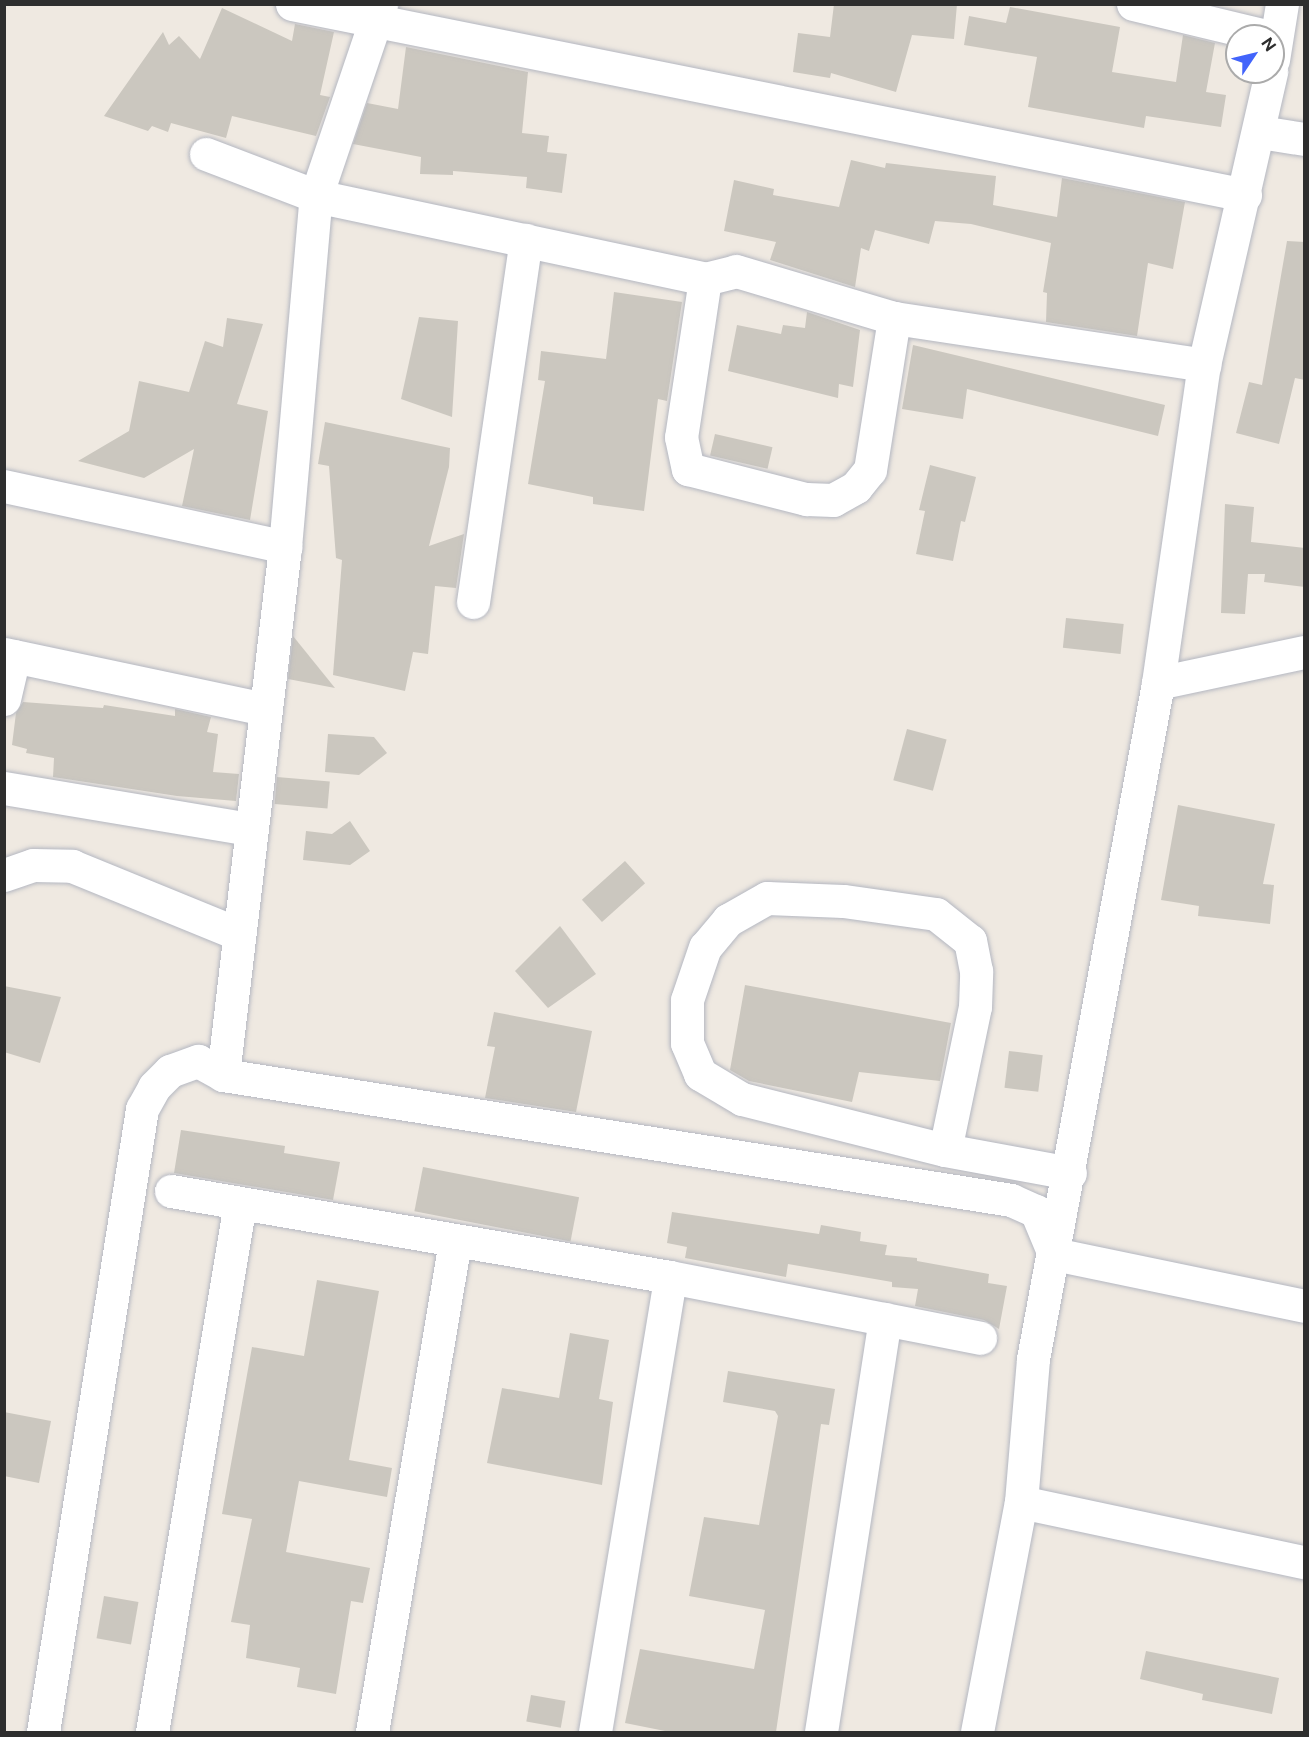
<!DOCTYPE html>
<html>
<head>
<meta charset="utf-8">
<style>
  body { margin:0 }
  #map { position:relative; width:1309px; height:1737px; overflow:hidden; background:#efe9e1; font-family:"Public Sans",sans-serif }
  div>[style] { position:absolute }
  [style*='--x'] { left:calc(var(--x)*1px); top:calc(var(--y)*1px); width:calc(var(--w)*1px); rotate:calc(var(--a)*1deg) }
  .building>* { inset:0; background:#cbc7bf; transform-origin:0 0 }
  .roads { filter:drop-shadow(0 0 2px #b4b7c1) drop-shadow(0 0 2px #b4b7c1) }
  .minor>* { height:33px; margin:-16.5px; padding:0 16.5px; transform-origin:16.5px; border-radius:16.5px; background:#fff }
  span { translate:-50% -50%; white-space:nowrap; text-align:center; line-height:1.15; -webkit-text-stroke:5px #fff; paint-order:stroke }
  .frame { position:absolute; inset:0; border:6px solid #2e2e2e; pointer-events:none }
  .north { position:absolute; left:1225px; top:24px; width:60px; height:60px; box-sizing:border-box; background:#fff; border:2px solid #ababab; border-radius:50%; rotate:55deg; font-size:16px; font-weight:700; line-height:24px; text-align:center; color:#2e2e2e }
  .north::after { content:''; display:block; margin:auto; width:21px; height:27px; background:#4264fb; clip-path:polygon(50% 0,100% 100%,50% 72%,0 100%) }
</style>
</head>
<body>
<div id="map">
  <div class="building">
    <i style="clip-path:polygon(834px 4px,957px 4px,954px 39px,912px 35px,896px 92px,831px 73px,830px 78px,793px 72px,798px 33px,830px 37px)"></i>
    <i style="clip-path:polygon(1010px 7px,1120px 27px,1112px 72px,1176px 82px,1183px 35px,1215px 43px,1206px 92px,1226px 95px,1221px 127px,1146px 116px,1144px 128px,1028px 107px,1037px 57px,964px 45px,969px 16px,1006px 23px)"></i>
    <i style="clip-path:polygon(222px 8px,292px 41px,295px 24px,334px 32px,320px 95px,330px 97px,316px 136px,232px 116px,226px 138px,171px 123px,168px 132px,152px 126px,148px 131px,104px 116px,163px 32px,169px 45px,179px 36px,200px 59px)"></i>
    <i style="clip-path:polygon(406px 47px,528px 72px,522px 133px,549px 136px,547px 152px,567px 154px,562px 193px,526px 188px,527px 177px,453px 171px,453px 175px,420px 174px,421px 157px,353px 144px,367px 103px,398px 109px)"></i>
    <i style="clip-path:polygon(851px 160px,885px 168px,886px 163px,996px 176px,993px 205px,1057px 217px,1062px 178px,1185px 202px,1173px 269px,1148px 263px,1137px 336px,1046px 322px,1047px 293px,1043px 292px,1051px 243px,971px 224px,935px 221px,929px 244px,875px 230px,869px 251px,861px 248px,855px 287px,770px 260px,776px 242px,724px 231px,734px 180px,774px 189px,773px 195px,839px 207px)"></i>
    <i style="clip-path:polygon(1287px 241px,1305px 242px,1305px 380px,1295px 378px,1279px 444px,1236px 433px,1249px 382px,1262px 385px)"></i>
    <i style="clip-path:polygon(614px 292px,682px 302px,667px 401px,658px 399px,644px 511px,593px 504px,593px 497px,528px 484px,545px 381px,538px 380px,541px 351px,606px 359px)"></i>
    <i style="clip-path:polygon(807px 312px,860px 330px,853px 387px,839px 384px,838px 398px,728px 371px,737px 325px,781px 334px,783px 325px,805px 328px)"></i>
    <i style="clip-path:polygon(419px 317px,458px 321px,452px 417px,401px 399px)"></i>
    <i style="clip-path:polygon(227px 318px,263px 324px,237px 404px,268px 411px,250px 520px,182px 506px,194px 449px,144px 478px,78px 461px,129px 431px,139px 381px,189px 392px,205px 341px,223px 347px)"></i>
    <i style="clip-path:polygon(913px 345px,1165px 405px,1158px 436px,967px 389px,963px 419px,902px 409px)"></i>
    <i style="clip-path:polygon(325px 422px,450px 448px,449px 467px,429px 546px,464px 534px,456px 588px,435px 586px,428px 654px,413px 652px,405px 691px,333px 675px,342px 560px,336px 558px,329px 466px,318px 464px)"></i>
    <i style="left:715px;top:434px;width:59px;height:22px;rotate:13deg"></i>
    <i style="clip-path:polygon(930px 465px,976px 477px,965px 522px,961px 521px,953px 561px,916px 554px,925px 511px,919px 510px)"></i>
    <i style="clip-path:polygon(1225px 504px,1254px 507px,1251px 542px,1305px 548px,1305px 587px,1264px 582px,1265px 574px,1248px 574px,1245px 614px,1221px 613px)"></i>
    <i style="left:1066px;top:618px;width:58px;height:30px;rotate:6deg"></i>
    <i style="clip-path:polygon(293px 636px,335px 688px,288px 679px)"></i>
    <i style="clip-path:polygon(23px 702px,103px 708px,104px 705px,175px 716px,175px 709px,211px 717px,207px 732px,218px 734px,213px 772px,239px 774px,236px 801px,177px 796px,53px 777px,54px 758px,26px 753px,27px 749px,12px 745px,16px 713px)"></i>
    <i style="left:907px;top:729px;width:41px;height:53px;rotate:15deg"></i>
    <i style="clip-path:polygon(328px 734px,374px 737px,387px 753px,359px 775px,325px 772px)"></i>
    <i style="left:277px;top:777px;width:53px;height:27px;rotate:5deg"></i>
    <i style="clip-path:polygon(1178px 805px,1275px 824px,1263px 884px,1274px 885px,1270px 924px,1198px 916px,1199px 906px,1161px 900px)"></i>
    <i style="clip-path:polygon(350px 821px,370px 851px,350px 865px,303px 860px,306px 831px,332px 834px)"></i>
    <i style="left:625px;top:861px;width:30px;height:58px;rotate:48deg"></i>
    <i style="clip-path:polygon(560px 926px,596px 974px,548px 1008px,515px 971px)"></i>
    <i style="clip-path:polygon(745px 985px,951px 1023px,940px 1081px,859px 1072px,852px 1102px,749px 1081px,730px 1070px)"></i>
    <i style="clip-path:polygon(4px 986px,61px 997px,40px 1063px,4px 1052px)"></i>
    <i style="clip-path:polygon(494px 1012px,592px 1031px,576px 1112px,485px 1098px,495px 1047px,487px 1046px)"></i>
    <i style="left:1009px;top:1051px;width:34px;height:37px;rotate:7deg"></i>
    <i style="clip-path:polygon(181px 1130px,285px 1146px,284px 1153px,340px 1162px,333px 1200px,174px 1173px)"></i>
    <i style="left:423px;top:1167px;width:159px;height:45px;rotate:11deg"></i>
    <i style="clip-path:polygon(672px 1212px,819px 1234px,821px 1225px,861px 1232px,860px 1241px,887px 1245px,885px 1255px,917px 1258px,917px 1261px,989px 1274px,988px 1283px,1007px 1286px,999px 1329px,984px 1320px,915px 1306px,918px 1289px,892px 1287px,892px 1282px,788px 1264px,786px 1277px,685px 1258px,687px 1247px,667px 1243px)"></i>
    <i style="clip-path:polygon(317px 1280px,379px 1291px,349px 1460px,392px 1468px,387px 1497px,299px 1481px,286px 1552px,370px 1568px,363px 1603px,351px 1601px,336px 1694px,297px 1687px,300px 1668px,246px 1658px,250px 1625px,231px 1622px,252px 1519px,222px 1514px,252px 1347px,304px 1356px)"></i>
    <i style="clip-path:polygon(570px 1333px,609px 1340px,599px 1399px,613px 1402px,602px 1485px,487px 1463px,502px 1388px,559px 1398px)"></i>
    <i style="clip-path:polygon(728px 1371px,835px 1389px,829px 1425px,821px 1424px,776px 1732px,670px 1732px,625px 1723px,640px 1649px,754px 1669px,765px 1610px,689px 1596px,704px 1517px,759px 1525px,778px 1416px,775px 1411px,723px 1402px)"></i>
    <i style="clip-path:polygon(4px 1412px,51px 1421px,39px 1483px,4px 1476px)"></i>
    <i style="left:104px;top:1596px;width:35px;height:43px;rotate:10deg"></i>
    <i style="clip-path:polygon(1146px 1651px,1279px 1678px,1272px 1714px,1202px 1700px,1203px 1694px,1140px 1679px)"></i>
    <i style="left:531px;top:1695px;width:35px;height:27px;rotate:10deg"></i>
  </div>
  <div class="roads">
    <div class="minor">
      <i style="--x:292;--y:4;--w:972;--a:11.33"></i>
      <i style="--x:1133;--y:4;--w:137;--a:13.5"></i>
      <i style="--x:1273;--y:60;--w:57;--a:-80.9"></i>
      <i style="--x:1260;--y:132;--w:45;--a:9"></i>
      <i style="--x:206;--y:154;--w:118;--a:20.9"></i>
      <i style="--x:316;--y:196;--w:398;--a:12"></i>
      <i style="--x:705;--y:279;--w:32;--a:-14"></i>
      <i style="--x:736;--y:271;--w:165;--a:16.6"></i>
      <i style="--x:894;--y:318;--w:314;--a:8.6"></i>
      <i style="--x:705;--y:279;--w:160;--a:98.6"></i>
      <i style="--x:681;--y:437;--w:33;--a:78"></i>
      <i style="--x:688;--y:469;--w:122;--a:14.3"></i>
      <i style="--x:806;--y:499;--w:27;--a:2"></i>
      <i style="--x:833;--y:500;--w:26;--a:-29"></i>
      <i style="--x:856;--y:487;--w:22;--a:-51"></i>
      <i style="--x:870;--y:470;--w:154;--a:-81"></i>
      <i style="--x:4;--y:486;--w:288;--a:12.2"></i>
      <i style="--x:473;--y:602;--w:366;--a:-81.7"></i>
      <i style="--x:4;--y:654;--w:267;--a:11.9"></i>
      <i style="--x:1158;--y:683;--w:149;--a:-12"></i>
      <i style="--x:4;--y:699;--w:44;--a:-76.9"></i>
      <i style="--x:4;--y:788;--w:249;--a:9.5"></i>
      <i style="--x:4;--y:875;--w:31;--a:-19"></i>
      <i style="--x:33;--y:865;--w:39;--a:1"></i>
      <i style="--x:72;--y:866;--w:180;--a:22.2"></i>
      <i style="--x:223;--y:1075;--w:532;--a:-83.3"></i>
      <i style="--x:285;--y:547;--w:352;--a:-85"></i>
      <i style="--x:316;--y:196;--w:203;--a:-71.3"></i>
      <i style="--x:945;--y:1150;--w:146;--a:-78.2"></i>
      <i style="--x:975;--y:1007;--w:36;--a:-88"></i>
      <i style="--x:976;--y:971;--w:31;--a:-101"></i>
      <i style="--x:970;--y:941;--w:43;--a:-141.5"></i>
      <i style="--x:936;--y:914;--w:94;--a:-172"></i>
      <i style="--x:843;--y:901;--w:76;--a:-177.7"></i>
      <i style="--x:767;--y:898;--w:45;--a:150.6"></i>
      <i style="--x:728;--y:920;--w:35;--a:130"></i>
      <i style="--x:705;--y:947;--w:56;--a:108.8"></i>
      <i style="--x:687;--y:1000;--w:43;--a:90"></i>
      <i style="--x:687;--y:1043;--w:34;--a:67"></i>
      <i style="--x:700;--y:1074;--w:49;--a:30.8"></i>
      <i style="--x:742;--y:1099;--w:209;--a:14.1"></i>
      <i style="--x:945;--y:1150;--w:127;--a:10.4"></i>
      <i style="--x:171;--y:1191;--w:506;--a:9.78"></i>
      <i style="--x:670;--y:1277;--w:316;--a:11.1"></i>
      <i style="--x:1021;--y:1502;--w:289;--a:12"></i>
      <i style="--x:43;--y:1732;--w:631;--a:-80.97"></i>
      <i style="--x:142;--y:1109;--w:25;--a:-61"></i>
      <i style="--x:154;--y:1087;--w:23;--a:-45"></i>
      <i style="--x:170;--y:1071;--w:30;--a:-20"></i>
      <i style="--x:198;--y:1061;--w:29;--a:29"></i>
      <i style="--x:223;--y:1075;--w:798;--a:9.01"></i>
      <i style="--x:1011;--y:1200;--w:27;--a:24"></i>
      <i style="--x:1036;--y:1211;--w:47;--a:67.3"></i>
      <i style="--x:1054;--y:1254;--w:255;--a:11.7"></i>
      <i style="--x:152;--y:1732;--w:536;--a:-80.56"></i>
      <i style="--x:372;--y:1732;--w:499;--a:-80.4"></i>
      <i style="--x:595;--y:1732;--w:461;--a:-80.6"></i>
      <i style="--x:821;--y:1732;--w:418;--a:-81.2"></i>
      <i style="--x:977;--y:1732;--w:234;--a:-79.2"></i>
      <i style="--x:1021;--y:1502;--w:144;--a:-85.2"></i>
      <i style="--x:1033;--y:1359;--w:687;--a:-79.52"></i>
      <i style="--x:1158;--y:683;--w:321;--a:-81.8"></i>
      <i style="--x:1204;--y:365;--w:301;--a:-77.1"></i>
    </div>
  </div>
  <div class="frame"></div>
  <div class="north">N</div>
</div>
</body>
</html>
